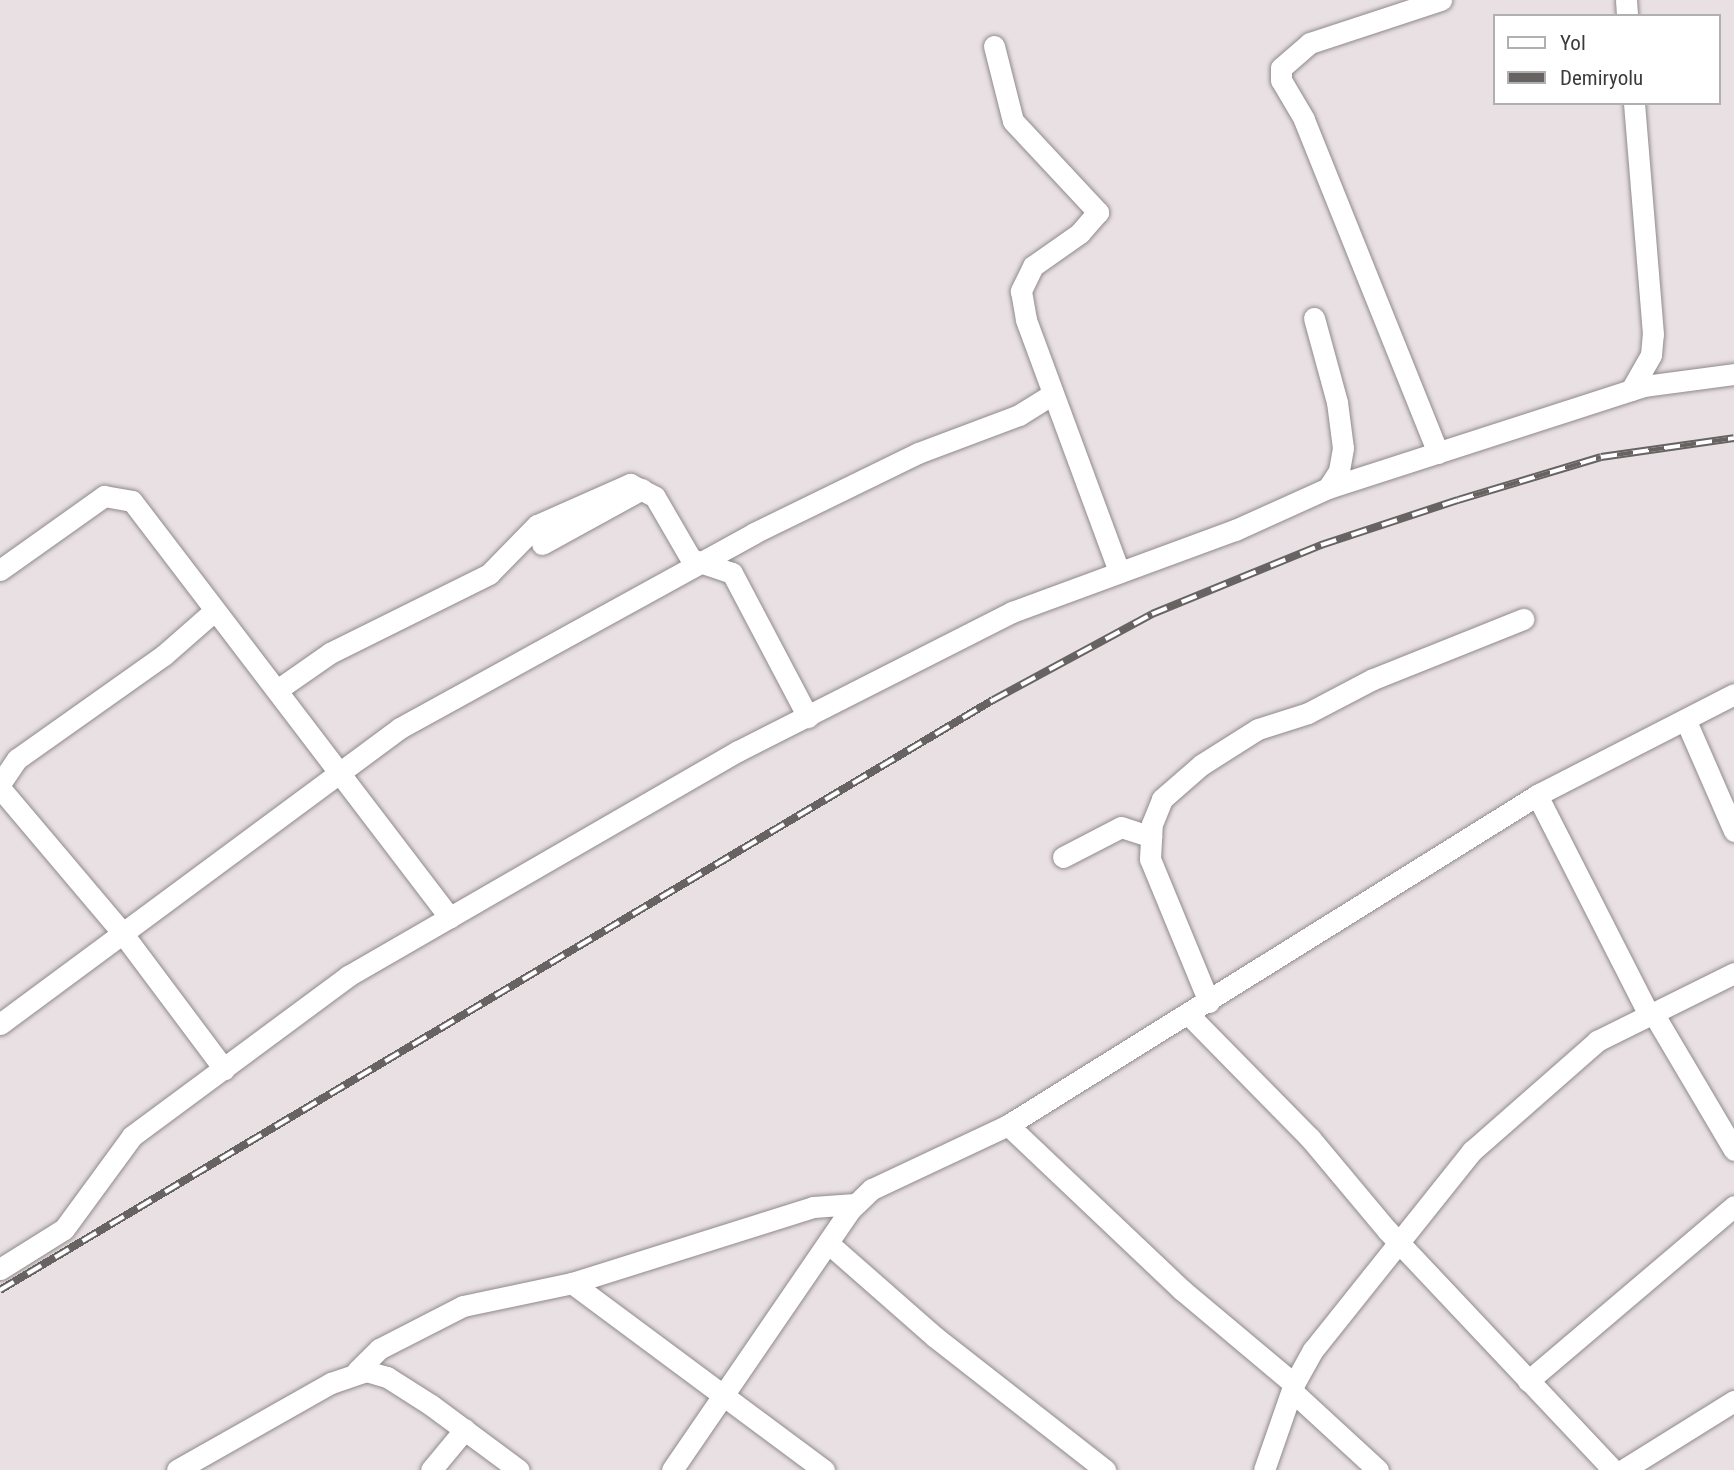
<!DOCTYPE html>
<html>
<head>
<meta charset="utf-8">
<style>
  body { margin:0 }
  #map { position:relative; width:1734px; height:1470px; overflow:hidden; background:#e8e0e2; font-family:"Roboto Condensed",sans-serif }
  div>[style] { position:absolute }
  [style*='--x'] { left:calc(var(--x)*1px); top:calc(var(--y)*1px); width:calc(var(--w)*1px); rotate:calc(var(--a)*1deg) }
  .roads { filter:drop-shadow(0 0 2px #90898b) drop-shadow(0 0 2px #90898b) }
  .minor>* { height:21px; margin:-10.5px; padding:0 10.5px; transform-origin:10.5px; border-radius:10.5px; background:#fff }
  .rail>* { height:8px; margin-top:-4px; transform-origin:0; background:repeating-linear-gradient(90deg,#fff 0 16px,#676363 0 32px); box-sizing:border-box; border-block:2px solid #676363 }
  span { translate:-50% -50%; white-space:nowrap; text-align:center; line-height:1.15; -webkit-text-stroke:7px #fff; paint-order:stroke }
  .legend { position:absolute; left:1493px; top:14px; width:228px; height:91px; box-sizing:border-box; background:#fff; border:2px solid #b1b0b0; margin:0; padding:9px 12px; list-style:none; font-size:21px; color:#3d3a3a }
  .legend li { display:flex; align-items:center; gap:14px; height:35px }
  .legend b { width:35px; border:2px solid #b1b0b0 }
</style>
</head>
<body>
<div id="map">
  <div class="roads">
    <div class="minor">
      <i style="--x:1626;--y:0;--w:16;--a:86"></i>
      <i style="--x:994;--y:46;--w:77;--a:75.8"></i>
      <i style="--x:1013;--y:121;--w:125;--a:47"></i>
      <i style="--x:1098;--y:212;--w:28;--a:131"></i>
      <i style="--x:1080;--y:233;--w:57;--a:144.9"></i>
      <i style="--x:1033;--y:266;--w:28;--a:116"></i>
      <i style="--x:1021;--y:291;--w:29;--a:80"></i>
      <i style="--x:1026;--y:320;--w:269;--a:69.7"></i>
      <i style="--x:1314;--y:318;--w:87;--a:74.7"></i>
      <i style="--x:1337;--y:402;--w:46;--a:82.6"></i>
      <i style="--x:1343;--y:448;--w:23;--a:100"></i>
      <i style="--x:1339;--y:471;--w:20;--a:123"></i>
      <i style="--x:1631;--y:390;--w:40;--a:-60.3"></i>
      <i style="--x:1651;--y:355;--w:21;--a:-85"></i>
      <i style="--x:1653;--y:334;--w:232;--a:-94.7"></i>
      <i style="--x:1438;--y:453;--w:360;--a:-111.9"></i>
      <i style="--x:1304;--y:119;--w:45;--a:-120.5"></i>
      <i style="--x:1281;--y:80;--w:12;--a:-90"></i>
      <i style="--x:1281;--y:68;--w:38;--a:-41"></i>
      <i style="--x:1310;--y:43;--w:138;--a:-18.2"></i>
      <i style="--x:542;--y:544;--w:114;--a:-28.8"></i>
      <i style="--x:0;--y:570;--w:128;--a:-35.4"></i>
      <i style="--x:104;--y:496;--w:28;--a:10"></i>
      <i style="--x:132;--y:501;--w:524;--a:52.67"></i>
      <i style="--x:277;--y:690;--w:65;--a:-34.9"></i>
      <i style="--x:330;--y:653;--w:178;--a:-26.4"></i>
      <i style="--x:489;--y:574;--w:69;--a:-45.6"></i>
      <i style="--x:537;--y:525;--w:102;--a:-23.8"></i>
      <i style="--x:630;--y:484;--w:28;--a:27"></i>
      <i style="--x:655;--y:497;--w:72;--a:59.9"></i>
      <i style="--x:691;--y:559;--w:43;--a:18.9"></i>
      <i style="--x:732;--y:573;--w:163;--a:62.2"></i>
      <i style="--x:1686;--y:721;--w:120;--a:66.4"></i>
      <i style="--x:0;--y:784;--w:30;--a:-56"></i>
      <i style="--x:17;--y:759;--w:180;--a:-35.3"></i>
      <i style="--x:164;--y:655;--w:67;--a:-41.3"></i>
      <i style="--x:0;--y:788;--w:186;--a:49.8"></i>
      <i style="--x:120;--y:930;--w:174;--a:53.2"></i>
      <i style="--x:1537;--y:795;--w:247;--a:63"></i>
      <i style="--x:1063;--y:857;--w:65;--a:-27.3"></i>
      <i style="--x:1121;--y:827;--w:32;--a:18"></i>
      <i style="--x:1209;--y:1002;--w:155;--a:-112.4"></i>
      <i style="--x:1150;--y:859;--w:35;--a:-87"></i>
      <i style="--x:1152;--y:824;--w:27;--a:-68"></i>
      <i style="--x:1162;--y:799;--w:52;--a:-41.1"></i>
      <i style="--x:1201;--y:765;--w:67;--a:-32.3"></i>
      <i style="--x:1258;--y:729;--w:52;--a:-17.7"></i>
      <i style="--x:1308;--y:713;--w:73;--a:-27.6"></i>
      <i style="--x:1373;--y:679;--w:162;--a:-21.8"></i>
      <i style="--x:1653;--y:1013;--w:159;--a:59.4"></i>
      <i style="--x:1189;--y:1015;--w:173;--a:45.5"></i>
      <i style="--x:1310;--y:1138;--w:120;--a:50.1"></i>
      <i style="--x:1387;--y:1230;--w:330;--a:46.7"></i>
      <i style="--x:0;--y:1024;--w:498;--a:-36.5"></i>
      <i style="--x:400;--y:728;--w:404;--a:-28.8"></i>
      <i style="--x:754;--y:533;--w:182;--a:-26"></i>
      <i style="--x:918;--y:453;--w:108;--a:-20.6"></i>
      <i style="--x:1019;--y:415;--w:40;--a:-32"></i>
      <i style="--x:1008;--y:1125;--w:240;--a:43.5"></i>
      <i style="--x:1182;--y:1290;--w:146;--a:40"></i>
      <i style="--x:828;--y:1243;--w:142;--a:41.3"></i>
      <i style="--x:935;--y:1337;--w:216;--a:38"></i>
      <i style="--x:0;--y:1269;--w:75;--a:-32"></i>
      <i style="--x:64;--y:1229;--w:115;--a:-53.8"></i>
      <i style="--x:132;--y:1136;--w:269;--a:-36.5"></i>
      <i style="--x:348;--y:976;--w:450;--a:-30"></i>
      <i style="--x:738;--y:751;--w:307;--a:-26.9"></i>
      <i style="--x:1012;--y:612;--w:238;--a:-20.2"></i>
      <i style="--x:1235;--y:530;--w:102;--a:-24.3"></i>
      <i style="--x:1328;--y:488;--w:332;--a:-17.9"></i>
      <i style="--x:1644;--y:386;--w:91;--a:-7.6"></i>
      <i style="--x:572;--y:1283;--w:314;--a:36.6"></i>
      <i style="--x:357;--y:1371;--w:31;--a:-45"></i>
      <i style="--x:379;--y:1349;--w:94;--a:-27.1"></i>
      <i style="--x:463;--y:1306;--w:111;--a:-11.9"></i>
      <i style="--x:572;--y:1283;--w:253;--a:-17.5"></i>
      <i style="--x:813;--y:1207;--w:42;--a:-4.1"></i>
      <i style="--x:1528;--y:1381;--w:270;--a:-40.3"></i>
      <i style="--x:1292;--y:1391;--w:117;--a:42.6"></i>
      <i style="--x:177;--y:1470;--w:177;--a:-29.5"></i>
      <i style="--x:331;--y:1383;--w:37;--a:-19"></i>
      <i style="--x:366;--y:1371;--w:22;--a:16"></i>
      <i style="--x:387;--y:1377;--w:52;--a:32.5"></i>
      <i style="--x:431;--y:1405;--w:109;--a:36.5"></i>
      <i style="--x:431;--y:1470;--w:53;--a:-50.3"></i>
      <i style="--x:672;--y:1470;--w:316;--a:-55.6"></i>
      <i style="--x:851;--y:1209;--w:29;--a:-44"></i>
      <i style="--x:872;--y:1189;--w:150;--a:-25.2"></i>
      <i style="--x:1008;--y:1125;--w:626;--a:-31.94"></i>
      <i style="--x:1539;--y:794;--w:219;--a:-27.1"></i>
      <i style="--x:1264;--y:1470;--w:91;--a:-70.8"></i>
      <i style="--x:1294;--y:1384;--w:39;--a:-61"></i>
      <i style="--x:1313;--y:1350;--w:255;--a:-51.4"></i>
      <i style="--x:1472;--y:1151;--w:167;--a:-41.3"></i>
      <i style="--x:1597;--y:1041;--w:153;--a:-26.4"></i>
      <i style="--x:1623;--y:1470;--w:131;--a:-31.9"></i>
    </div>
  </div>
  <div class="rail">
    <i style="--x:0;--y:1290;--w:1155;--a:-30.72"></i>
    <i style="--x:993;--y:700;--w:181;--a:-28.4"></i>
    <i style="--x:1152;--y:614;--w:183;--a:-22.2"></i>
    <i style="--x:1321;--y:545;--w:144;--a:-18.2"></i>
    <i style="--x:1458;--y:500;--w:149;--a:-16.7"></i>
    <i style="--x:1601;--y:457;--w:134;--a:-8.1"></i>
  </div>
  <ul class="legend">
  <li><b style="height:9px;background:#fff"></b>Yol</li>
  <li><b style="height:9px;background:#676363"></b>Demiryolu</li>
  </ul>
</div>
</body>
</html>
